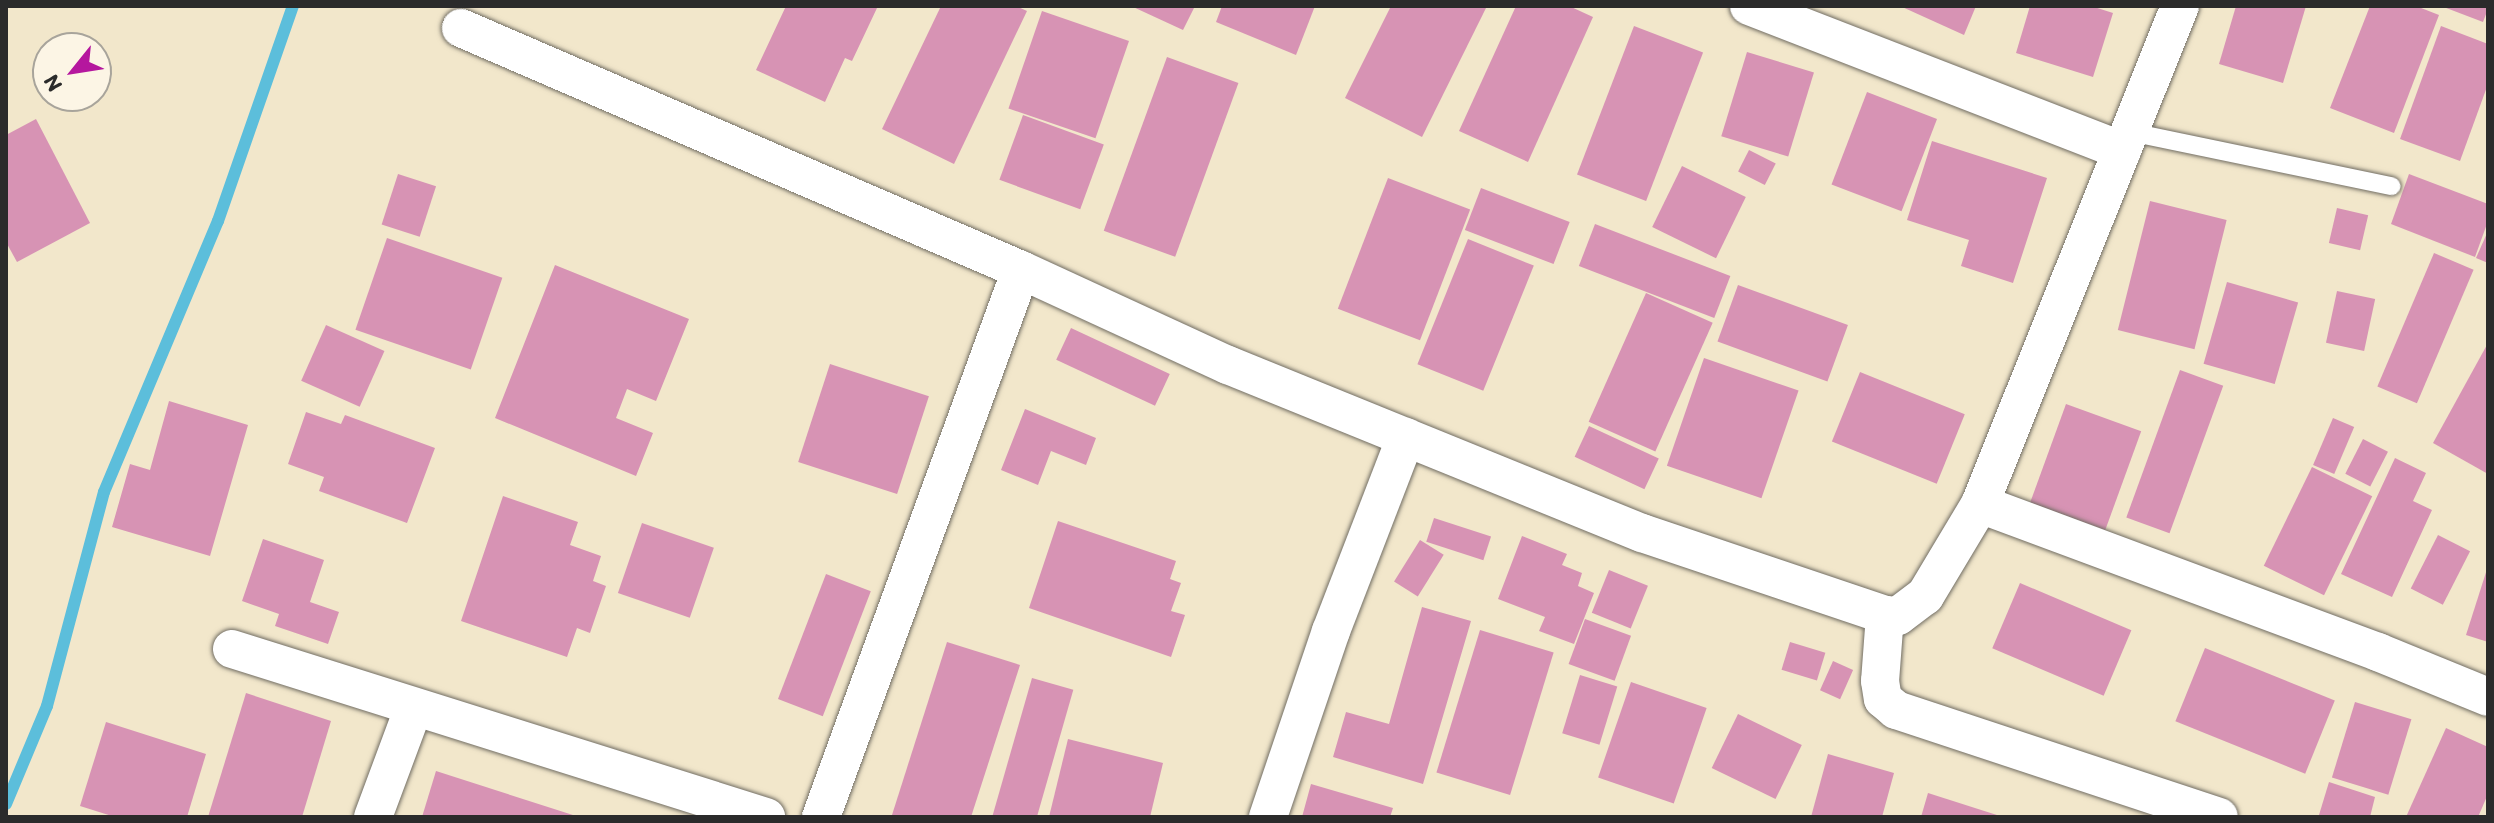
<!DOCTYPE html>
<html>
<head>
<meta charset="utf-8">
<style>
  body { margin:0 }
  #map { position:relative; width:2494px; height:823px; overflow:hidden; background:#f2e7cb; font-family:Itim,sans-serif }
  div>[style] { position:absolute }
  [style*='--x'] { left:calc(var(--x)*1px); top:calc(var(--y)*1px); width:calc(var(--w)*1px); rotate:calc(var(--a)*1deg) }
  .stream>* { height:12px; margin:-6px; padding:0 6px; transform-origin:6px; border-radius:6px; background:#5cbedb }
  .building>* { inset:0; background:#d793b4; transform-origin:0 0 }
  .roads { filter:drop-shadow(0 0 2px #716d63) drop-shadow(0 0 2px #716d63) }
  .lane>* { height:18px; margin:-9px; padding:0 9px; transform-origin:9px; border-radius:9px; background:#fff }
  .street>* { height:38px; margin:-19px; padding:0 19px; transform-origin:19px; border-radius:19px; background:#fff }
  span { translate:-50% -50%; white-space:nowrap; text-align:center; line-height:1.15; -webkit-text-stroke:6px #fcf5e5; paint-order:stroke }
  .frame { position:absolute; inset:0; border:8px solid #2b2b2b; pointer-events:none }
  .north { position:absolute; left:32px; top:32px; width:80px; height:80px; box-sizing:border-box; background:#fcf5e5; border:2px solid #a8a49b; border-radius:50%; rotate:240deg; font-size:22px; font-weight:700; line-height:32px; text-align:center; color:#2b2b2b }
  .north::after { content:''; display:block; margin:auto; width:28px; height:36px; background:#b5179e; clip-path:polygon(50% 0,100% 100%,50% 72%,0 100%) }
</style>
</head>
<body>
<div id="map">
  <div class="stream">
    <i style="--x:6;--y:804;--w:106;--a:-67.3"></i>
    <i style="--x:47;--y:706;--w:221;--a:-75.1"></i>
    <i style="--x:104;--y:492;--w:294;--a:-67.2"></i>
    <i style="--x:218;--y:221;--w:228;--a:-70.8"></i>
  </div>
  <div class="building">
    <i style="clip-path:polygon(786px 6px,877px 8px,852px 61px,845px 58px,825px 102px,756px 70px)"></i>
    <i style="clip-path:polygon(941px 6px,1016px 6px,1027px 11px,954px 164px,882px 129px)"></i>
    <i style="clip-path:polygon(1131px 6px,1195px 6px,1183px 30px)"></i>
    <i style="clip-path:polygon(1222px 6px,1315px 6px,1296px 55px,1216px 22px)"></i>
    <i style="clip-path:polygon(1391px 6px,1487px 6px,1422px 137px,1345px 98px)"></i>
    <i style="clip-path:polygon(1516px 6px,1569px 6px,1593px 17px,1528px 162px,1459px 131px)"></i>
    <i style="clip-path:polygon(1900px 6px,1976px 6px,1964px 35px)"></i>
    <i style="clip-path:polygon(2030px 6px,2091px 6px,2113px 13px,2093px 77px,2016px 53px)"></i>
    <i style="clip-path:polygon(2236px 6px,2306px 6px,2283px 83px,2219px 64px)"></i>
    <i style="clip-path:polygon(2370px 6px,2416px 6px,2439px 15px,2394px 133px,2330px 108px)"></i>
    <i style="clip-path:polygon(2441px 6px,2488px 6px,2488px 9px,2483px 22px)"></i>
    <i style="left:1042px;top:11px;width:92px;height:103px;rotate:19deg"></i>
    <i style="left:1634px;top:26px;width:74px;height:159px;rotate:21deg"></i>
    <i style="clip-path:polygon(2441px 26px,2488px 44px,2488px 84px,2460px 161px,2400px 139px)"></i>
    <i style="left:1747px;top:52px;width:70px;height:88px;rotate:17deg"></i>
    <i style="left:1167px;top:57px;width:76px;height:185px;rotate:20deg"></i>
    <i style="left:1867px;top:92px;width:75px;height:99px;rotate:21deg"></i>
    <i style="left:1023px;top:115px;width:86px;height:69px;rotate:20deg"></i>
    <i style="clip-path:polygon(36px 119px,90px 223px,17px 262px,6px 242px,6px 135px)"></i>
    <i style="clip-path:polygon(1932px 141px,2047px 178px,2013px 283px,1961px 266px,1969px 240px,1907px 220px)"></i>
    <i style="left:1749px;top:150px;width:30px;height:24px;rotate:27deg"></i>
    <i style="left:1682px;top:166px;width:71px;height:68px;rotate:26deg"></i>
    <i style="left:398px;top:174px;width:40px;height:53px;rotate:18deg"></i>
    <i style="clip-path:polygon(2409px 174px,2488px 204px,2488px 221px,2475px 257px,2391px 224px)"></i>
    <i style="left:1388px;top:178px;width:88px;height:140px;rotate:21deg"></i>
    <i style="left:1481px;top:188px;width:95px;height:45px;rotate:21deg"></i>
    <i style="left:2150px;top:201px;width:79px;height:133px;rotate:14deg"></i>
    <i style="left:2337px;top:208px;width:32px;height:36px;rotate:13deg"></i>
    <i style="left:1595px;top:224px;width:145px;height:45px;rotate:21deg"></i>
    <i style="clip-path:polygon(2488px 231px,2488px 263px,2476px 258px)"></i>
    <i style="left:387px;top:238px;width:122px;height:97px;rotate:19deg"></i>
    <i style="left:1468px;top:239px;width:71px;height:135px;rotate:22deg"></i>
    <i style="left:2434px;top:253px;width:43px;height:145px;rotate:23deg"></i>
    <i style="clip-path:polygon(555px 265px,689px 319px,656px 401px,627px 389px,616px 418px,653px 433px,636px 476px,495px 418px)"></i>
    <i style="left:2227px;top:282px;width:74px;height:85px;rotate:16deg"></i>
    <i style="left:1738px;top:285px;width:117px;height:60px;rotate:20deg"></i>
    <i style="left:2337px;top:291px;width:39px;height:53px;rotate:12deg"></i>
    <i style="left:1646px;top:293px;width:73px;height:141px;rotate:24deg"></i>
    <i style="left:326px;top:325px;width:64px;height:61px;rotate:24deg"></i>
    <i style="left:1071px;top:328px;width:109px;height:35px;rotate:25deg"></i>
    <i style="clip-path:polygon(2488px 343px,2488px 474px,2433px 443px)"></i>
    <i style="left:1704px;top:358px;width:100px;height:114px;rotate:19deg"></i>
    <i style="left:830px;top:364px;width:104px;height:103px;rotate:18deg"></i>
    <i style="left:2180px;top:370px;width:46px;height:157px;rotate:20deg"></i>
    <i style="left:1860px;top:372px;width:113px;height:75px;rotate:22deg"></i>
    <i style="clip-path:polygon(169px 401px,248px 425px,210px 556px,112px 527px,130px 464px,150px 470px)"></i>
    <i style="left:2066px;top:404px;width:80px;height:105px;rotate:20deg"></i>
    <i style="clip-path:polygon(1025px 409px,1096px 438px,1086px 465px,1051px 451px,1038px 485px,1001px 470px)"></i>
    <i style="clip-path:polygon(306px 412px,341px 424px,345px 415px,435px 448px,407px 523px,319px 491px,324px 477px,288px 464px)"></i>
    <i style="left:2333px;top:418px;width:23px;height:51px;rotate:23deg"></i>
    <i style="left:1589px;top:426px;width:77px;height:34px;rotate:25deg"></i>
    <i style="left:2363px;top:439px;width:28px;height:39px;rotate:27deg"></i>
    <i style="clip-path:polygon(2395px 458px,2426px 473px,2413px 501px,2432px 510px,2392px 597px,2341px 574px)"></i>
    <i style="left:2312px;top:467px;width:67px;height:110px;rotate:26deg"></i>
    <i style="clip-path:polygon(503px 496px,578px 522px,570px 545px,601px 556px,593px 581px,606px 586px,590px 633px,577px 628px,567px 657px,461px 621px)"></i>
    <i style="left:1434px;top:518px;width:60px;height:25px;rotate:18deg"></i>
    <i style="clip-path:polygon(1058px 521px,1176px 561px,1170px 579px,1181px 583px,1171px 611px,1185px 615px,1171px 657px,1029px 608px)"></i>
    <i style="left:642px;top:523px;width:76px;height:74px;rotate:19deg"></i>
    <i style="left:2438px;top:535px;width:36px;height:60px;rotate:27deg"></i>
    <i style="clip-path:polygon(1522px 536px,1567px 554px,1562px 565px,1582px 573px,1578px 586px,1594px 593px,1574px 644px,1539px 631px,1545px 617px,1498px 599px)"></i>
    <i style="clip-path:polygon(263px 539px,324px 560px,310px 602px,339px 612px,328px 644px,275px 626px,279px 614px,242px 601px)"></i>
    <i style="left:1420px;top:540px;width:28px;height:49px;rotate:32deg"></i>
    <i style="clip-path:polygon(2488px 566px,2488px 642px,2466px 635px)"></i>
    <i style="left:1609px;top:570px;width:42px;height:46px;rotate:22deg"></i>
    <i style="left:826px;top:574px;width:48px;height:134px;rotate:21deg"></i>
    <i style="left:2020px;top:583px;width:121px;height:71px;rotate:23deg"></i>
    <i style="clip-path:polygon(1422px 607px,1471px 621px,1423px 784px,1333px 757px,1346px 712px,1389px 724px)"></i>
    <i style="left:1585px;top:619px;width:49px;height:48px;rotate:20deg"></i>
    <i style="left:1480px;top:630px;width:77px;height:149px;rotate:17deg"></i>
    <i style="clip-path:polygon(947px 642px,1020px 665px,971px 817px,899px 817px,892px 815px)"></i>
    <i style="left:1790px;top:642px;width:37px;height:29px;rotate:17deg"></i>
    <i style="left:2205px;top:648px;width:140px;height:79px;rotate:22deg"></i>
    <i style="left:1833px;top:661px;width:22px;height:32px;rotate:24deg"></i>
    <i style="left:1580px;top:675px;width:39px;height:61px;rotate:17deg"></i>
    <i style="left:1032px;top:678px;width:43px;height:145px;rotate:16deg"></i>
    <i style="left:1631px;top:682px;width:80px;height:101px;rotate:19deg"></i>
    <i style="clip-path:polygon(246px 693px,331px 721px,302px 817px,208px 817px)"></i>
    <i style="left:2355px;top:702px;width:59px;height:79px;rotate:17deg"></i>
    <i style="left:1738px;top:714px;width:71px;height:60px;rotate:26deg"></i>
    <i style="clip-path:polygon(106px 722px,206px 754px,187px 817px,115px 817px,80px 806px)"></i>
    <i style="clip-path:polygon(2446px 728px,2488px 747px,2488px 794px,2478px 817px,2406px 817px)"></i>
    <i style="clip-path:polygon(1068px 739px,1163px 763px,1150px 817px,1049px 817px)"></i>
    <i style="clip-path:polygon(1828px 754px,1894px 773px,1882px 817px,1811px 817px)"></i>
    <i style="clip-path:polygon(436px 771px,576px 816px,576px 817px,422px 817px)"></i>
    <i style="clip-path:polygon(2329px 782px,2375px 797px,2370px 817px,2319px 815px)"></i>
    <i style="clip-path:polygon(1311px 784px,1393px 808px,1390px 817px,1302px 817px)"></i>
    <i style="clip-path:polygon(1928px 793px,2000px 816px,2000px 817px,1921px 817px)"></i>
  </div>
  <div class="roads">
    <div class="lane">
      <i style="--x:2130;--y:132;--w:267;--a:11.7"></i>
    </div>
    <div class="street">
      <i style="--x:1749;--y:6;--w:400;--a:21.2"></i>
      <i style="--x:461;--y:28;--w:610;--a:23.37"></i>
      <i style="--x:1021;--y:270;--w:228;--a:24.7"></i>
      <i style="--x:1228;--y:365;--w:447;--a:22.1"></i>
      <i style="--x:1642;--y:533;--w:256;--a:18.6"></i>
      <i style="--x:1885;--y:615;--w:13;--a:4"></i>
      <i style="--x:1898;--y:616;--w:34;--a:-37"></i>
      <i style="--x:1925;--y:596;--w:107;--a:-59.1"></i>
      <i style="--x:1980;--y:504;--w:537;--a:-68.12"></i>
      <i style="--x:1980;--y:504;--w:425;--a:20.4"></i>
      <i style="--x:2378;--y:652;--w:119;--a:22.2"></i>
      <i style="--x:1885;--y:615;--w:66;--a:94.3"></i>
      <i style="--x:1880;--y:681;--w:18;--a:81"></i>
      <i style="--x:1883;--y:699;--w:17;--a:40"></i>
      <i style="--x:1896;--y:710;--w:340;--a:18.3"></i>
      <i style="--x:232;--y:649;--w:560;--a:17.46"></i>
      <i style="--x:373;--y:817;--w:117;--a:-69.6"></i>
      <i style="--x:821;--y:817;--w:582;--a:-69.92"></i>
      <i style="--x:1268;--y:817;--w:196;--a:-71.3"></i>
      <i style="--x:1331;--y:631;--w:208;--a:-68.9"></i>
    </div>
  </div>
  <div class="frame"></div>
  <div class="north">N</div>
</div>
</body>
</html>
